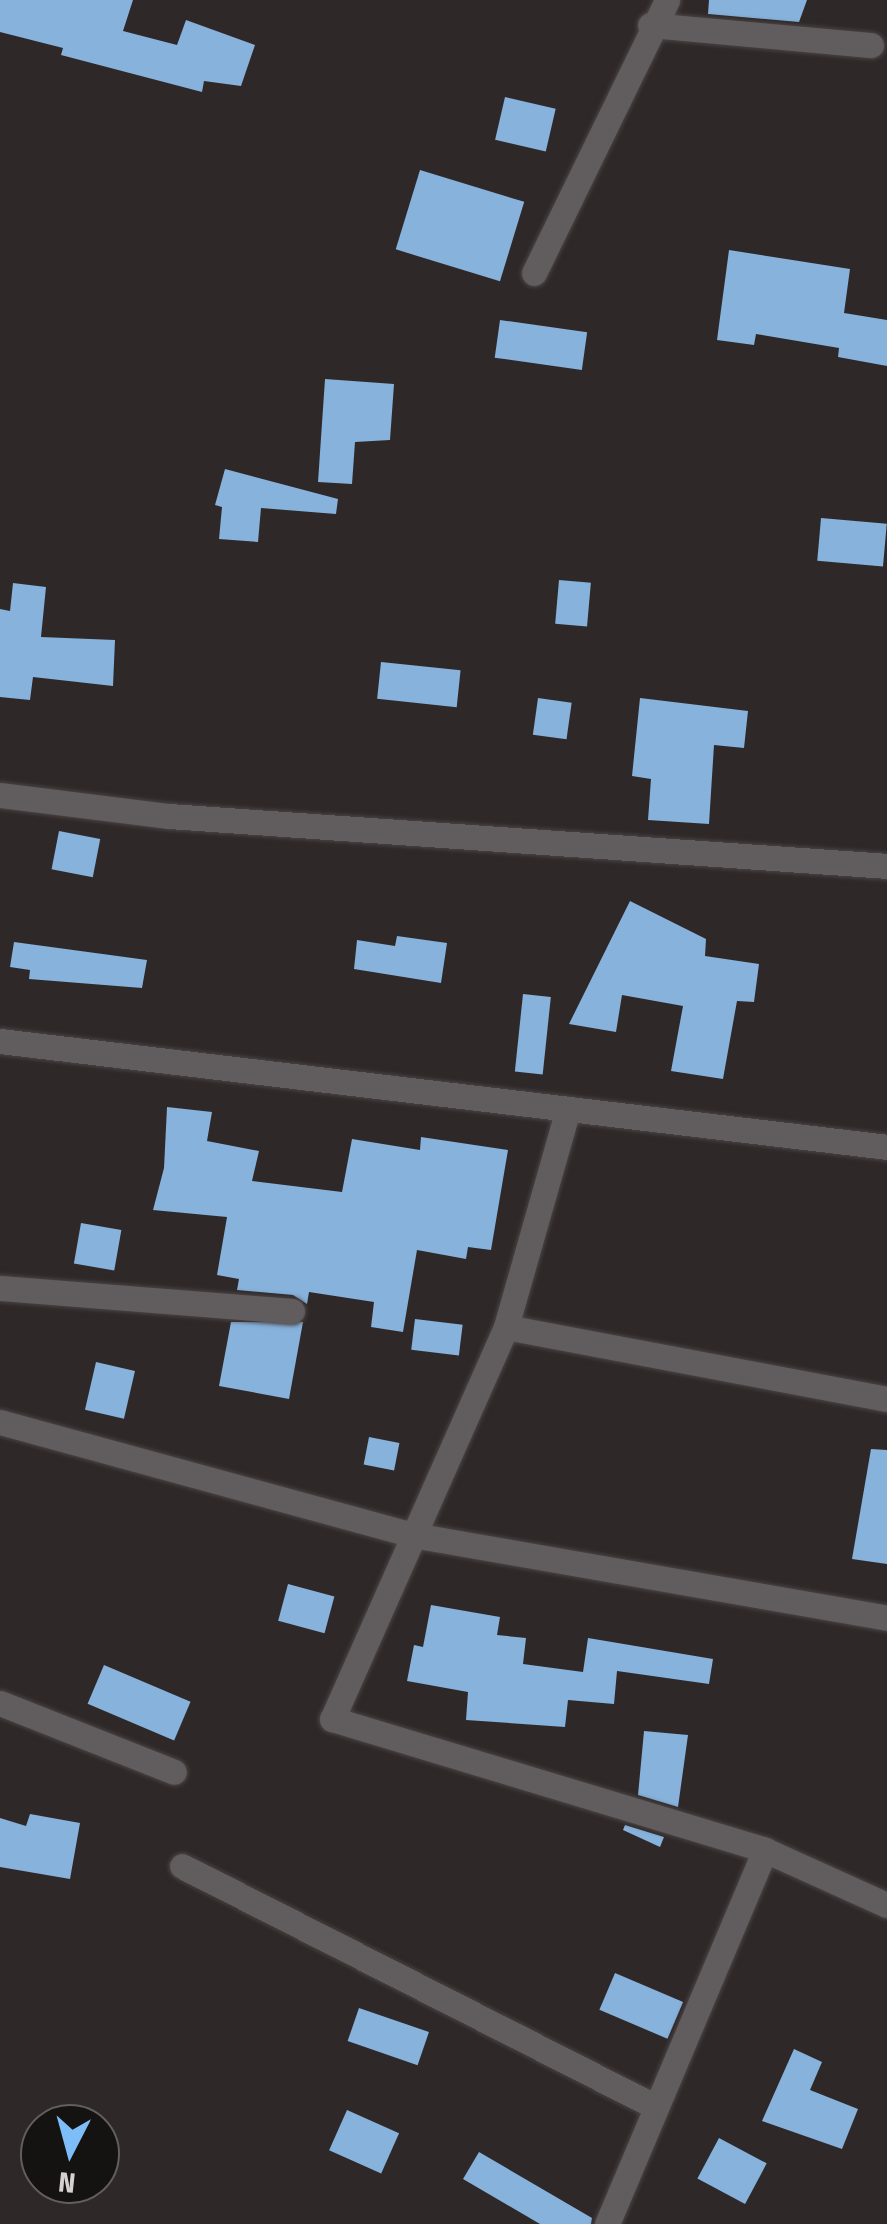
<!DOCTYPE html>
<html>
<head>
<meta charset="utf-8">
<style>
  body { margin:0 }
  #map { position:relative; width:887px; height:2224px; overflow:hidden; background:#2f2829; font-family:"Fira Sans Condensed",sans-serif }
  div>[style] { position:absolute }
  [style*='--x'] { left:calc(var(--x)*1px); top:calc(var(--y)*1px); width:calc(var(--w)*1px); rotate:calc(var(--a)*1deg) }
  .building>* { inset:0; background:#86b2db; transform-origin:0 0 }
  .roads { filter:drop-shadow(0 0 2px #4a4344) drop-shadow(0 0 2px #4a4344) }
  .street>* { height:25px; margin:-12.5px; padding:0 12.5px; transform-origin:12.5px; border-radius:12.5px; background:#615d5e }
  span { translate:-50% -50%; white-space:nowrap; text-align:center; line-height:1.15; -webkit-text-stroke:10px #151212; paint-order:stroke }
  .north { position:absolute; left:20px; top:2104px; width:100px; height:100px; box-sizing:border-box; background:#151212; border:2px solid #625e5e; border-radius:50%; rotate:186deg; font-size:28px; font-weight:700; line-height:40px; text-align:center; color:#d5d0d1 }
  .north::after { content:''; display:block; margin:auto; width:35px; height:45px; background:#7dbef9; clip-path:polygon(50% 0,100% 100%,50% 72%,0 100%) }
</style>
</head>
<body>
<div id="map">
  <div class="building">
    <i style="clip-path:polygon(0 0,133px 0,123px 31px,177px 45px,186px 20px,255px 45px,241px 86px,204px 81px,202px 92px,61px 55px,63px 48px,0 32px)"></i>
    <i style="clip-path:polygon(709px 0,807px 0,799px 22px,708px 14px)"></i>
    <i style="left:505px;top:97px;width:52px;height:44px;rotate:13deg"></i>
    <i style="left:420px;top:170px;width:109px;height:83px;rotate:17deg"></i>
    <i style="clip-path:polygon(729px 250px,850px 269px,844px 313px,887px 320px,887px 366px,838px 357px,839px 348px,756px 334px,754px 345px,717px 340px)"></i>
    <i style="left:500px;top:320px;width:88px;height:38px;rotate:8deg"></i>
    <i style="clip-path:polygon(325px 379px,394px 384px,390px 440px,355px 442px,352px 484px,318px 482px)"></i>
    <i style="clip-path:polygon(225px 469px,338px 499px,336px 514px,261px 508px,258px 542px,219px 539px,222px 507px,215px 505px)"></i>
    <i style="left:821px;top:518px;width:66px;height:43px;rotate:5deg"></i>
    <i style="left:559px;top:580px;width:32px;height:44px;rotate:5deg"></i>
    <i style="clip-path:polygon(13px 583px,46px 587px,41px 637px,115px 640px,113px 686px,33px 677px,30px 700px,0 697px,0 609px,10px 611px)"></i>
    <i style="left:381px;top:662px;width:80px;height:37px;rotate:6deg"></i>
    <i style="left:538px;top:698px;width:34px;height:37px;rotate:8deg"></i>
    <i style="clip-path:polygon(640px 698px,748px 711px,744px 748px,714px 745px,709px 824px,648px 820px,651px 779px,632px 776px)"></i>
    <i style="left:59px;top:831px;width:42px;height:39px;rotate:11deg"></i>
    <i style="clip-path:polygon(630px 901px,706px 939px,705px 956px,759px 964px,754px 1002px,737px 1001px,723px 1079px,671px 1071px,683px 1006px,622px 995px,616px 1032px,569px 1024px)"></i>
    <i style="clip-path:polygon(397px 936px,447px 943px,441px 983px,354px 969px,357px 940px,395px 946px)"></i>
    <i style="clip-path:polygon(14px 942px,147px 960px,142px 988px,29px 979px,30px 970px,10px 967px)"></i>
    <i style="left:523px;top:994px;width:28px;height:78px;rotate:6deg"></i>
    <i style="clip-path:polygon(167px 1107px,212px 1112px,207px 1141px,259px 1151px,252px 1181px,342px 1192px,352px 1139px,420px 1150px,421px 1137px,508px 1150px,491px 1250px,468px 1247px,466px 1259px,417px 1250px,403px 1332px,371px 1327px,374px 1302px,309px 1292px,307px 1304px,293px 1295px,237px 1290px,239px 1279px,217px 1275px,227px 1217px,153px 1210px,164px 1168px)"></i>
    <i style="left:81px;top:1223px;width:41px;height:41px;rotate:10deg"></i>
    <i style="left:415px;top:1319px;width:48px;height:31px;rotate:7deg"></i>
    <i style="clip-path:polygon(231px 1322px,303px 1322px,289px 1399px,219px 1386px)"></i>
    <i style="left:96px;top:1362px;width:40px;height:49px;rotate:13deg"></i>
    <i style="left:369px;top:1437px;width:31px;height:28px;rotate:11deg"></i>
    <i style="clip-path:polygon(871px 1449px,887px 1450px,887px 1564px,852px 1559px)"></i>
    <i style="left:288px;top:1584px;width:48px;height:38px;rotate:15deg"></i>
    <i style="clip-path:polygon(431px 1605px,500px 1617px,497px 1635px,526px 1638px,523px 1664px,583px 1672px,588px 1638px,713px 1659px,709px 1684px,617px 1671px,614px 1704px,568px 1700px,565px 1727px,466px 1720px,468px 1692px,407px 1681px,414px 1645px,423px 1647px)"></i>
    <i style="left:104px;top:1665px;width:94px;height:42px;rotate:23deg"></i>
    <i style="clip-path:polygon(644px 1731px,688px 1735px,678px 1807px,638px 1795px)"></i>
    <i style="clip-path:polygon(30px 1814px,80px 1823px,70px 1879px,0 1867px,0 1818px,26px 1826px)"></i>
    <i style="clip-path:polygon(625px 1825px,664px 1837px,660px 1847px,623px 1830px)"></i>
    <i style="left:615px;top:1973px;width:74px;height:40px;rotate:23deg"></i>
    <i style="left:359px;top:2008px;width:74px;height:35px;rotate:19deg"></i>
    <i style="clip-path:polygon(794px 2049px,822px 2062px,810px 2090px,858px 2109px,842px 2149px,762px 2121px)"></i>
    <i style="left:347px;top:2110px;width:57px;height:44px;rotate:24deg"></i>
    <i style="left:719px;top:2138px;width:54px;height:46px;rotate:28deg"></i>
    <i style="clip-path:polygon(479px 2152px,592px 2218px,591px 2224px,540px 2224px,463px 2179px)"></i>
  </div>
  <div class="roads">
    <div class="street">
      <i style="--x:650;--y:25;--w:222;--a:5.2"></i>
      <i style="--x:534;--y:273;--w:304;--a:-64"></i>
      <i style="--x:0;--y:795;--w:170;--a:7.1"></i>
      <i style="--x:169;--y:816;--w:720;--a:3.98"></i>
      <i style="--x:0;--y:1041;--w:893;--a:6.81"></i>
      <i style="--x:568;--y:1109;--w:227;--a:105.9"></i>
      <i style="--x:506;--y:1327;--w:429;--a:113.9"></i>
      <i style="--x:332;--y:1719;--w:452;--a:16.8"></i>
      <i style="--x:765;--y:1850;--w:134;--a:24.3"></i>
      <i style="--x:0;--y:1288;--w:293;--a:4.5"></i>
      <i style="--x:506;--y:1327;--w:388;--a:10.7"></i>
      <i style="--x:0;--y:1422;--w:428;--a:15.3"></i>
      <i style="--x:413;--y:1535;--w:481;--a:9.9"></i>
      <i style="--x:0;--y:1703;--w:187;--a:21.6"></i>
      <i style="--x:182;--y:1866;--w:532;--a:26.95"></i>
      <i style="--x:607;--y:2224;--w:406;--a:-67.1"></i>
    </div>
  </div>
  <div class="north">N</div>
</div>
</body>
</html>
